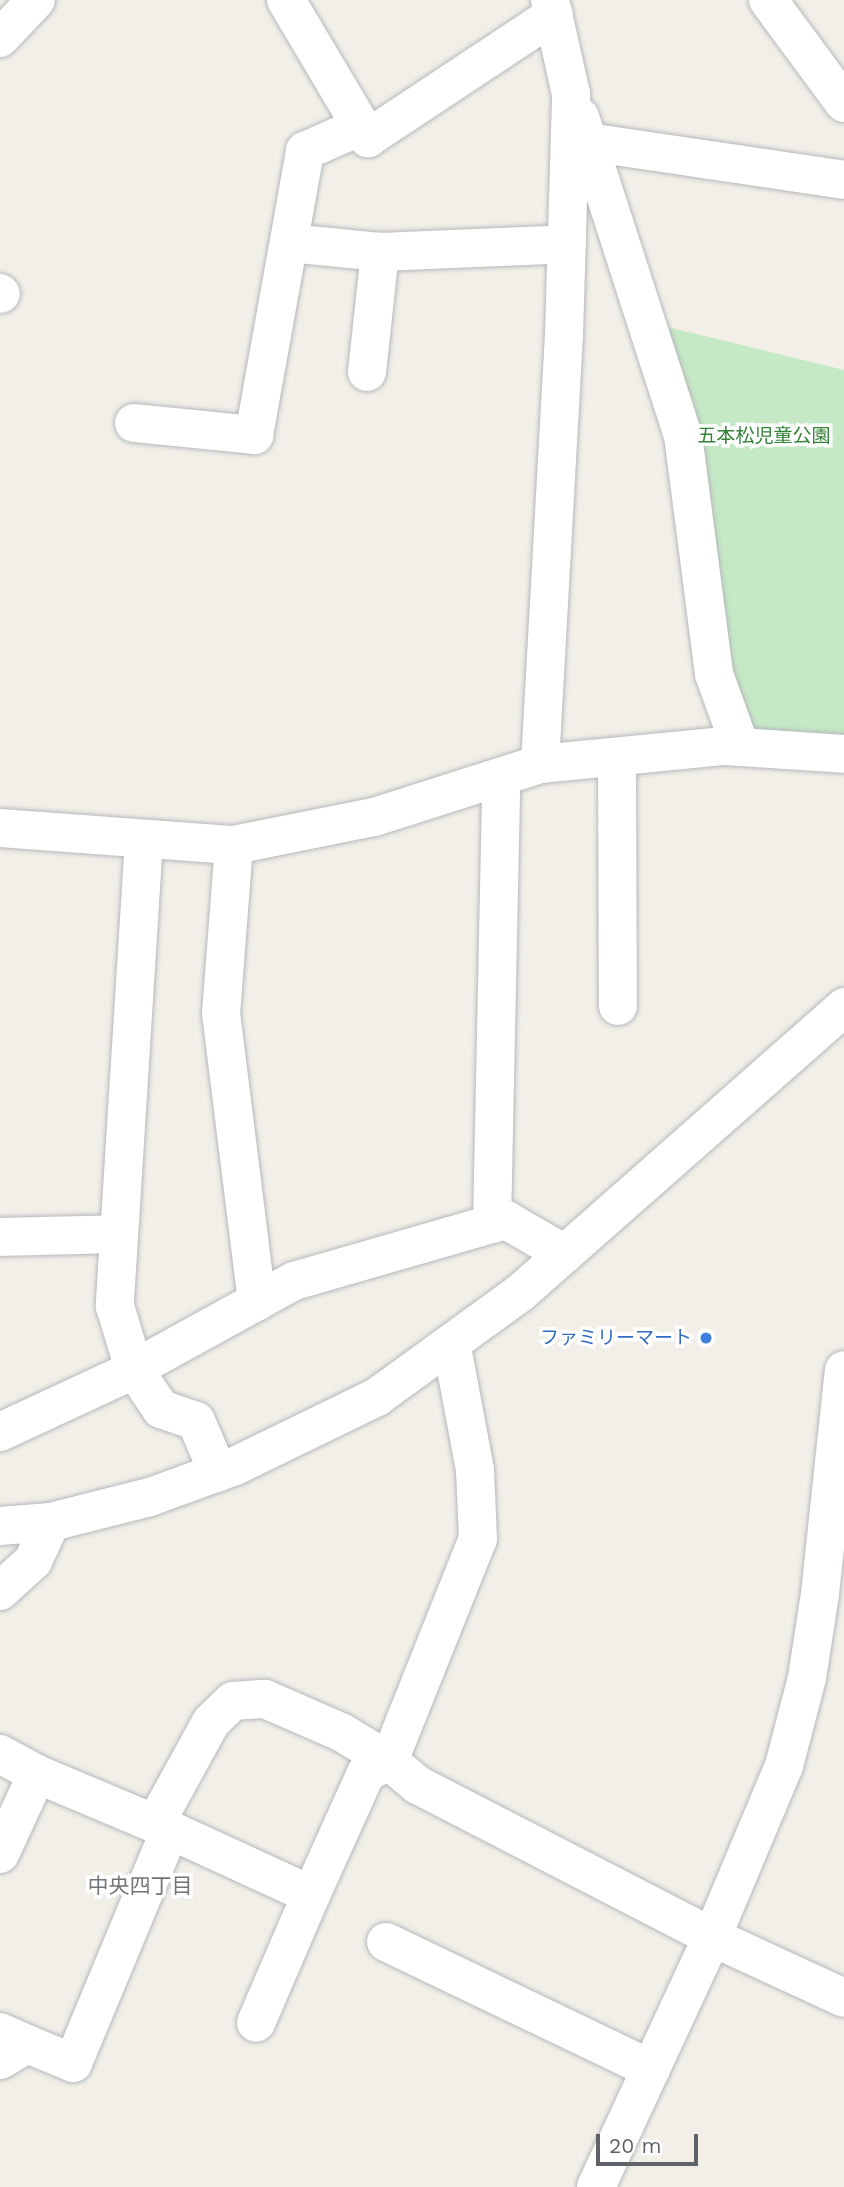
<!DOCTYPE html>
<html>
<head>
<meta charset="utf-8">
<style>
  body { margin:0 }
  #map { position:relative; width:844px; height:2187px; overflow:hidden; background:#f1efe8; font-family:"Work Sans","Noto Sans JP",sans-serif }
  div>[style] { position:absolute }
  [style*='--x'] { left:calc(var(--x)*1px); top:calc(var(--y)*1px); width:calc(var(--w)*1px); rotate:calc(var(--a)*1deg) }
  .green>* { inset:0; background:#c5e8c5 }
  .roads { filter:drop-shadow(0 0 2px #b5b8bc) drop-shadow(0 0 2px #b5b8bc) }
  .minor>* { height:38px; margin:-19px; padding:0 19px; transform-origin:19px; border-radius:19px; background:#fff }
  .dots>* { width:19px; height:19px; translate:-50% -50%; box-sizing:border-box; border:4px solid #fff; border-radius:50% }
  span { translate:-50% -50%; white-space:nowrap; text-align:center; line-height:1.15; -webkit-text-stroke:7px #fff; paint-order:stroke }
  .park-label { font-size:19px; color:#348238 }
  .shop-label { font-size:19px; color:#366cbe }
  .right { translate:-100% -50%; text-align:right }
  .neighbourhood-label { font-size:21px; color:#70757a }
  .scale { position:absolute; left:596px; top:2134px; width:102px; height:32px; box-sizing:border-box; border:4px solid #5f6368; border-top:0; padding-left:9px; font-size:21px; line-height:24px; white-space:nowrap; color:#5f6368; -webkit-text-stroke:5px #fff; paint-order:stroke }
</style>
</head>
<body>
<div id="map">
  <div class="green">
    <i style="clip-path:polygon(643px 321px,844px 370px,844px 754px,740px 746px)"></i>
  </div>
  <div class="roads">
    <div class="minor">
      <i style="--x:286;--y:0;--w:161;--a:59.3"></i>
      <i style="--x:368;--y:138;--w:223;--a:-33.5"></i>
      <i style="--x:768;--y:0;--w:128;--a:53.6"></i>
      <i style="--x:0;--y:38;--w:52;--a:-46.5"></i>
      <i style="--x:580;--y:117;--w:334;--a:72.1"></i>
      <i style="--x:683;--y:435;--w:241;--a:82.6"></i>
      <i style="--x:714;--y:674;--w:77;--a:70.1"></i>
      <i style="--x:588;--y:142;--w:259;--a:8.4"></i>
      <i style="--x:289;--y:243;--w:91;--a:5.6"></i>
      <i style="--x:380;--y:252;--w:187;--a:-2.4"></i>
      <i style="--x:0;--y:293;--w:1;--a:45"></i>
      <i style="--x:367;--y:372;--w:121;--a:-83.8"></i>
      <i style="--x:134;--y:423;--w:121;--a:5.7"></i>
      <i style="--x:254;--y:435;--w:289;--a:-79.8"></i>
      <i style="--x:305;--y:151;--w:61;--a:-24.1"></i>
      <i style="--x:617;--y:757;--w:249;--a:89.8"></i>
      <i style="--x:540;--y:764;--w:430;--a:-86.8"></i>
      <i style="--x:564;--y:335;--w:241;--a:-88.3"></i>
      <i style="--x:571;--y:94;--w:96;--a:-102.6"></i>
      <i style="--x:0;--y:828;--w:235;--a:4.2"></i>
      <i style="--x:234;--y:845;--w:143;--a:-11.3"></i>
      <i style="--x:374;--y:817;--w:174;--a:-17.7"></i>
      <i style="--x:540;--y:764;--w:186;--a:-5.6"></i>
      <i style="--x:725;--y:746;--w:119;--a:3.8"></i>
      <i style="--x:144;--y:840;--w:467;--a:93.6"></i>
      <i style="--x:115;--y:1306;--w:66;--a:73.2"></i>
      <i style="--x:134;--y:1369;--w:48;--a:56"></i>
      <i style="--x:161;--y:1409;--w:37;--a:19"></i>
      <i style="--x:196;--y:1421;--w:56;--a:66.7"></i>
      <i style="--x:234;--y:845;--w:169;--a:94.4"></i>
      <i style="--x:221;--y:1013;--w:291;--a:82.9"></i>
      <i style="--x:492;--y:1224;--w:447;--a:-88.8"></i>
      <i style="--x:0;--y:1237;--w:119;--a:-1.4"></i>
      <i style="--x:0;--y:1432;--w:136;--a:-24.9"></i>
      <i style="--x:123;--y:1375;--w:195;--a:-28.8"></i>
      <i style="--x:294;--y:1281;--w:221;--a:-16.1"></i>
      <i style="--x:506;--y:1220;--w:68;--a:30"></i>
      <i style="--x:0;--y:1526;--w:51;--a:-4.5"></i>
      <i style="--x:51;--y:1522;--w:102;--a:-14.2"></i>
      <i style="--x:150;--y:1497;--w:90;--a:-20"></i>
      <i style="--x:235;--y:1466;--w:158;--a:-25.9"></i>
      <i style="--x:377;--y:1397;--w:175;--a:-36"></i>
      <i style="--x:519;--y:1294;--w:434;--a:-41.4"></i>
      <i style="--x:0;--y:1591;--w:45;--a:-42.3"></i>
      <i style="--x:33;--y:1561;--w:43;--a:-65.2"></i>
      <i style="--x:0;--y:1754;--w:42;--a:28.4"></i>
      <i style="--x:37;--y:1774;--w:88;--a:114.8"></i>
      <i style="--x:155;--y:1824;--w:116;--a:-61.2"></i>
      <i style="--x:211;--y:1722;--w:30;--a:-44"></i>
      <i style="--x:233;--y:1701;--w:32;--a:-4"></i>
      <i style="--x:265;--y:1699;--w:83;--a:23.5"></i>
      <i style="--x:341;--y:1732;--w:56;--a:31.1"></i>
      <i style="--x:389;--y:1761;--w:38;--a:40"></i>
      <i style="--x:418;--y:1785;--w:331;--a:27.3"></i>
      <i style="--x:712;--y:1937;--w:145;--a:24.8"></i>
      <i style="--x:170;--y:1830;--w:155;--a:24.7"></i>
      <i style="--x:311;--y:1895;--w:139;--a:113.3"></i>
      <i style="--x:311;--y:1895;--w:134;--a:-65.7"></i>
      <i style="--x:366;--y:1773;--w:26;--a:-28"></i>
      <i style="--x:389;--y:1761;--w:239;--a:-68.2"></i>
      <i style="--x:478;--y:1539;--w:69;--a:-92.5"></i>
      <i style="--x:475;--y:1470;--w:125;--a:-100.6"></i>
      <i style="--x:386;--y:1942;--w:294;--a:25.6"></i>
      <i style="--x:0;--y:2032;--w:30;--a:24"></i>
      <i style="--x:27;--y:2044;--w:31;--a:149"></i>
      <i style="--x:27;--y:2044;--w:50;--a:22.4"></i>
      <i style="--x:73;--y:2063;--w:252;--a:-67.4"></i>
      <i style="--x:170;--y:1830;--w:144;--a:-157.2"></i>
      <i style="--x:596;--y:2187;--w:276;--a:-65.1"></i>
      <i style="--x:712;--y:1937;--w:186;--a:-67.2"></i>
      <i style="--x:784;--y:1766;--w:91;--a:-75.4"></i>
      <i style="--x:807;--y:1678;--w:85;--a:-81.2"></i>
      <i style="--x:820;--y:1594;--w:225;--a:-83.9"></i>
    </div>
  </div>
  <div class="dots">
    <i style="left:706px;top:1338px;background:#3f7fe0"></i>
  </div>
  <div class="park-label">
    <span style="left:764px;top:436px">五本松児童公園</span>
  </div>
  <div class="shop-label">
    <span class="right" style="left:692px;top:1338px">ファミリーマート</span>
  </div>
  <div class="neighbourhood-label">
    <span style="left:140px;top:1886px">中央四丁目</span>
  </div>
  <div class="scale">20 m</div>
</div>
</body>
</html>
